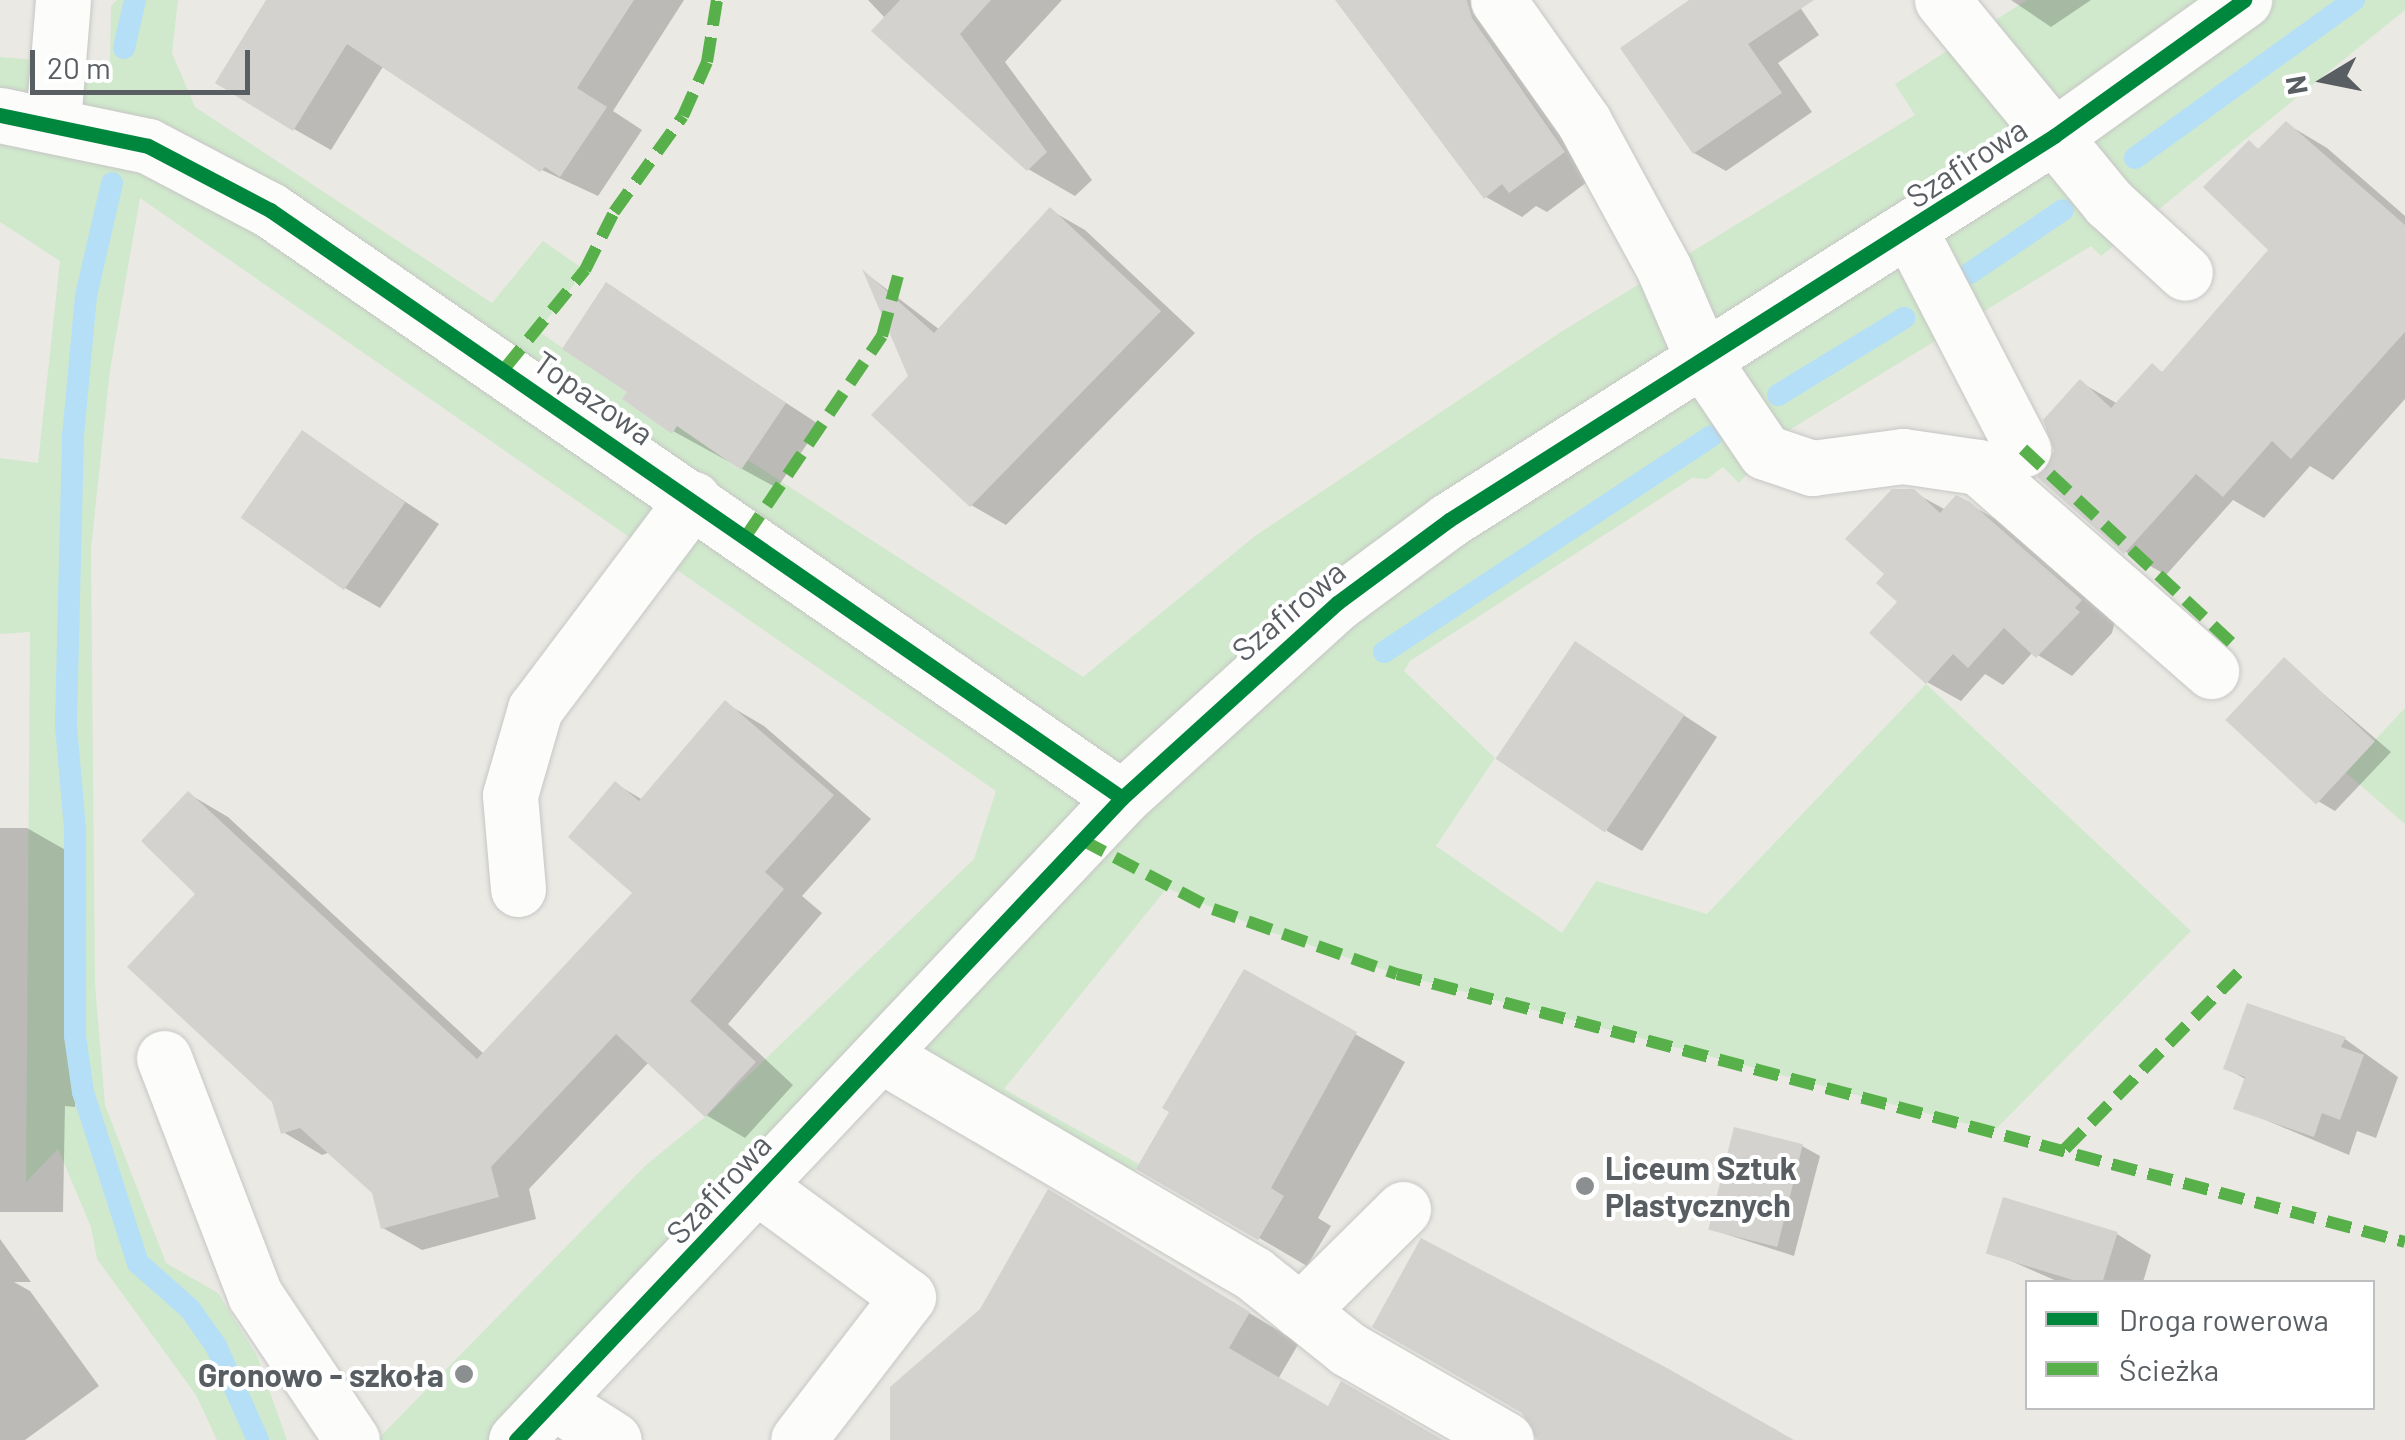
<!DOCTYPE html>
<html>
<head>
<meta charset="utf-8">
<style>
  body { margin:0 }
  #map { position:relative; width:2405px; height:1440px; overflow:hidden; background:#eae9e4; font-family:Barlow,sans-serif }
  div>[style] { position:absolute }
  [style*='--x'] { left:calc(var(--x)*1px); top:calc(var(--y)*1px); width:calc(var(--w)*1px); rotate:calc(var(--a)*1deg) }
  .green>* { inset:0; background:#d0e9cc }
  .shadow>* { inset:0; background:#0003 }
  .stream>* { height:22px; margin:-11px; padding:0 11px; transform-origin:11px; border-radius:11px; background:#b5dff7 }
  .building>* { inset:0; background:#d3d2cf; transform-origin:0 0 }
  .roads { filter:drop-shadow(0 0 2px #c6c6c5) drop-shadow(0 0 2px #c6c6c5) }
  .minor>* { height:55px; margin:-27.5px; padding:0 27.5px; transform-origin:27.5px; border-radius:27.5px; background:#fcfcfb }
  .quiet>* { height:12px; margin-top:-6px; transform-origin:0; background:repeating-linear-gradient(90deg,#58b04a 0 25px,transparent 0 37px) }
  .cycleway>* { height:15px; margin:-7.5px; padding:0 7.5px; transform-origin:7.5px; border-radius:7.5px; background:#00873e }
  .dots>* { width:28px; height:28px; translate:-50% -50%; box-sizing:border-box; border:5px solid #fff; border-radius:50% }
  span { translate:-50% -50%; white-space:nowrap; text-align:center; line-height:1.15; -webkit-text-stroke:8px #fff; paint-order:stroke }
  .street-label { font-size:32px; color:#595e63 }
  .poi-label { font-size:32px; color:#595e63; font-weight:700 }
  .left { translate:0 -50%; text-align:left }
  .right { translate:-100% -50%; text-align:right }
  .legend { position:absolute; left:2025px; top:1280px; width:350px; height:130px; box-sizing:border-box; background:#fff; border:2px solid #bdbfc1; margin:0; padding:12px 18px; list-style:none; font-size:30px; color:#595e63 }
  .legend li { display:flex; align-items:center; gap:20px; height:50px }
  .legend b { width:50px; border:2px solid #bdbfc1 }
  .north { position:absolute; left:2275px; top:30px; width:100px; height:100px; -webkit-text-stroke:8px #fff; paint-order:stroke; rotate:260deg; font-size:28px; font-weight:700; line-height:40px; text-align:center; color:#595e63 }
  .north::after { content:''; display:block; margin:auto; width:35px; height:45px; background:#595e63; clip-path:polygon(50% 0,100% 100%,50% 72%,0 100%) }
  .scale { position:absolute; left:30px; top:50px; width:220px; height:45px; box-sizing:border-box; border:5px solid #595e63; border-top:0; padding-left:12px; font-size:30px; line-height:35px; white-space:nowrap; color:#595e63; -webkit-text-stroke:8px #fff; paint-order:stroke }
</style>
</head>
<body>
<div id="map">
  <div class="green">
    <i style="clip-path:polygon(117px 0,178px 0,172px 53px,195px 107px,492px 303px,543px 241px,585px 270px,538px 331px,627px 392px,622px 399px,671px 433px,677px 426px,740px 470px,748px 460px,1083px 677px,1255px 536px,1561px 332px,1915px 115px,1895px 84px,2027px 0,2405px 0,2405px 10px,2101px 256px,2091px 246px,1781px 435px,1739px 483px,1723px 467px,1707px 479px,1692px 478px,1410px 661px,1404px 671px,1495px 758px,1436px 846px,1562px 933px,1596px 881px,1707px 914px,1926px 684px,2191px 931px,1994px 1131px,1397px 974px,1262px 929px,1167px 888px,1004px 1089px,1139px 1164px,1121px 1198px,881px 1055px,516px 1440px,377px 1440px,646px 1165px,705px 1117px,974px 859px,996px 791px,140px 198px,110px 370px,91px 549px,95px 984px,105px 1105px,166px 1263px,218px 1293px,257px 1356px,287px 1440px,217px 1440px,196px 1395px,97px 1259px,91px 1227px,58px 1149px,26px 1182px,30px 632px,0 634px,0 458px,38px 463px,60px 261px,0 222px,0 57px,110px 66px,111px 6px)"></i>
    <i style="clip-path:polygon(2405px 708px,2405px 824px,2345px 772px)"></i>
  </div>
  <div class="shadow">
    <i style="clip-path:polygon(269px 0,684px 0,613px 111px,642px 130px,598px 196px,542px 170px,384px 65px,331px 150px,294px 129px,218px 82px)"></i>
    <i style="clip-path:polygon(868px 0,1062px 0,1005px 62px,1092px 180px,1075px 196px,1028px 169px)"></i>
    <i style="clip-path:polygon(1339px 0,1492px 0,1599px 173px,1547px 212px,1536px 206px,1522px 217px,1486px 197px)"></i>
    <i style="clip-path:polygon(1694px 0,1795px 0,1819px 35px,1778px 63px,1812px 112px,1726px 171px,1694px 153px)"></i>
    <i style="clip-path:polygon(2011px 0,2091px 0,2051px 27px)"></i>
    <i style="clip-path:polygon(2287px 124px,2327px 148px,2405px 216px,2405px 399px,2333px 480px,2310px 466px,2264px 518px,2233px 500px,2166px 575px,2126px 552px,2057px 452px,2080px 382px,2118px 404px,2152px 366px,2164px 373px,2272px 249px,2249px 143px,2260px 150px)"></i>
    <i style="clip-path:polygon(1050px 210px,1085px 230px,1195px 333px,1006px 525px,971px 505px,868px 275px,940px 330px)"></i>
    <i style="clip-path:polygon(607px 286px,820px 425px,777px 488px,673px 431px,630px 391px)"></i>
    <i style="clip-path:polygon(303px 434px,439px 524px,380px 608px,345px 588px)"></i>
    <i style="clip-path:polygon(1913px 492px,1946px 510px,1969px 504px,2004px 524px,2115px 621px,2112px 633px,2072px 676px,2033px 652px,2003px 685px,1985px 674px,1961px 701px,1927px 682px,1888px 574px)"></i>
    <i style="clip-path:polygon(1575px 644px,1717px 737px,1642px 851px,1607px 831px)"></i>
    <i style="clip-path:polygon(2284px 660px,2391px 752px,2335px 811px,2318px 801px)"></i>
    <i style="clip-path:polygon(725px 703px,764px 726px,871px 819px,802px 896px,822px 913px,728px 1024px,793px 1085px,745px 1138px,706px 1115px,649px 1062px,529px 1189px,536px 1219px,422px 1250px,383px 1228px,374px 1192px,330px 1152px,322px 1155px,283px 1132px,198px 894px,189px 794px,228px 817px,485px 1055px,636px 893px,616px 784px,643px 800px)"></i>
    <i style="clip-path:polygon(0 828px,27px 828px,76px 856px,75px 1107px,65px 1106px,63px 1212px,0 1212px)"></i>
    <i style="clip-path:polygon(1244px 972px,1405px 1062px,1318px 1218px,1331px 1226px,1307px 1266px,1140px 1168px)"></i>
    <i style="clip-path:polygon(2345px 1039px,2398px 1077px,2376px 1138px,2357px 1131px,2349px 1155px,2237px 1108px,2247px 1080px,2226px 1068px)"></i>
    <i style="clip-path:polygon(1802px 1146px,1820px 1156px,1794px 1256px,1710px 1229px)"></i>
    <i style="clip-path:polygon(1099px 1222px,1299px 1343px,1278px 1379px,1329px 1409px,1438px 1440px,896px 1440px)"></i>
    <i style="clip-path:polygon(2117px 1234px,2151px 1255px,2143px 1282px,2059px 1282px,1988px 1251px)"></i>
    <i style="clip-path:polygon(0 1239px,31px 1282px,14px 1282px,30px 1291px,99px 1386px,25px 1440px,0 1440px)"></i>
  </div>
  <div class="stream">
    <i style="--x:124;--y:48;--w:49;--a:-77.1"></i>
    <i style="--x:2135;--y:158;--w:270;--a:-35.8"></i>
    <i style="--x:112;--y:183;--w:116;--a:103"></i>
    <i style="--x:86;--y:296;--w:141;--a:95.3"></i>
    <i style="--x:73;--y:436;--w:290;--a:91.4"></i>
    <i style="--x:66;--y:726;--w:103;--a:85"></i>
    <i style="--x:75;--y:829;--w:207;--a:90"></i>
    <i style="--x:75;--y:1036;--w:57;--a:81.9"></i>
    <i style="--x:83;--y:1092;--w:180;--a:72.2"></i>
    <i style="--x:138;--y:1263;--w:69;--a:41.5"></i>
    <i style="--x:190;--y:1309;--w:45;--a:54.9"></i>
    <i style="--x:216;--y:1346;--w:103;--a:65.9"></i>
    <i style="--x:1970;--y:273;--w:112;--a:-34.1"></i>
    <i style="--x:1778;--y:395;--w:148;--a:-31.4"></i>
    <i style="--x:1384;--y:652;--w:392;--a:-33.4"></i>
  </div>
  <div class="building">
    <i style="clip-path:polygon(266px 0,634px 0,577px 88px,607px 107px,560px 177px,545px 167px,540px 172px,347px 44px,293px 131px,215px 83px)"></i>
    <i style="clip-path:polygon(900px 0,991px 0,960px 34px,1047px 152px,1027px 171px,871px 31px)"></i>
    <i style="clip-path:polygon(1335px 0,1467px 0,1472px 18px,1565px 152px,1509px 193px,1502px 184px,1484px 199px)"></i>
    <i style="clip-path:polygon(1689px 0,1814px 0,1748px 44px,1782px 93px,1693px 154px,1620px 48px)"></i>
    <i style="clip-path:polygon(2286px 121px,2405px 225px,2405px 332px,2291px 459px,2272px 441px,2223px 497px,2196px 474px,2124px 554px,2037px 477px,2054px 451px,2043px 420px,2080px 379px,2111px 408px,2152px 363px,2162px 372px,2268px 250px,2203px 187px,2249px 140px,2258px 149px)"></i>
    <i style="clip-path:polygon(1050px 207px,1161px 311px,970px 507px,871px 415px,908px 376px,862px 269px,934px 333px)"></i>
    <i style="clip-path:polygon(606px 282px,786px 403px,741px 470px,677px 426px,672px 434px,622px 399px,627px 392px,562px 349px)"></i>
    <i style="left:302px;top:430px;width:126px;height:107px;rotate:35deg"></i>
    <i style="clip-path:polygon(1892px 489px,1914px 489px,1940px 513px,1956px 495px,1970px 502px,2082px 600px,2075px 608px,2080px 612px,2036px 658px,2004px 628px,1968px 668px,1953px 654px,1926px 684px,1869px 633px,1897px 602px,1876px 583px,1884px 574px,1845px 539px)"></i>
    <i style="left:1575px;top:641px;width:132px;height:142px;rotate:34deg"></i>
    <i style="left:2284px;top:657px;width:124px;height:86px;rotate:43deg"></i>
    <i style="clip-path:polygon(725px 700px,834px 795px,765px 872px,784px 889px,690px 1001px,756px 1062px,705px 1117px,616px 1034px,491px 1167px,499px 1197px,381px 1229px,372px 1193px,300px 1128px,281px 1134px,272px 1102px,127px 967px,195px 894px,141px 841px,188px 791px,477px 1059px,632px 893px,568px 837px,615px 781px,639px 801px)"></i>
    <i style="clip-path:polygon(1244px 969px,1357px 1032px,1271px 1188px,1284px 1196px,1258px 1240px,1136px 1169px,1169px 1112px,1162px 1108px)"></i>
    <i style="clip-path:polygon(2247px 1003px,2346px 1037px,2341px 1047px,2364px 1055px,2340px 1120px,2322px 1113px,2314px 1137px,2233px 1109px,2245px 1077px,2223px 1069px)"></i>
    <i style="left:1734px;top:1127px;width:71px;height:106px;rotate:14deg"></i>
    <i style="clip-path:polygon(1048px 1189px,1250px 1312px,1229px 1348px,1328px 1406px,1341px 1381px,1443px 1440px,890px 1440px,890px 1387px,980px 1309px)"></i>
    <i style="left:2003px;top:1197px;width:120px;height:59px;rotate:17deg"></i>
    <i style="clip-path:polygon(1421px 1238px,1667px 1368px,1794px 1440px,1537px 1440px,1522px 1413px,1372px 1327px)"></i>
  </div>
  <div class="roads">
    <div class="minor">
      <i style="--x:1498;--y:0;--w:149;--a:54.8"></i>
      <i style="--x:1584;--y:122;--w:167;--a:61.4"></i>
      <i style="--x:1664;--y:269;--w:101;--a:66.7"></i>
      <i style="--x:1704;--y:362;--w:109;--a:55.9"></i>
      <i style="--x:1765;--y:452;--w:50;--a:18.8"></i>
      <i style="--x:1812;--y:468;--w:92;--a:-7.5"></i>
      <i style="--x:1903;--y:456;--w:76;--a:8.3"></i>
      <i style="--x:1978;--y:467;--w:310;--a:41.2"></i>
      <i style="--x:1942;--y:0;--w:263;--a:50.6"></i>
      <i style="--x:2109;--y:203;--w:103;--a:42.6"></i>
      <i style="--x:0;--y:115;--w:151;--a:11.8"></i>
      <i style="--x:148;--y:146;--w:138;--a:27.7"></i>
      <i style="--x:270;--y:210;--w:1035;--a:34.61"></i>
      <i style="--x:53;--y:122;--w:122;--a:-85.3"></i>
      <i style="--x:1910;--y:231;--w:246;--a:62.6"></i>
      <i style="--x:518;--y:889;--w:94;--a:-94.9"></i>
      <i style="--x:510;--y:795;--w:90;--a:-73.8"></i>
      <i style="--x:535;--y:709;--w:263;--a:-53"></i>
      <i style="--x:881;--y:1055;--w:433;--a:30.4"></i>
      <i style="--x:1254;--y:1274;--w:120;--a:38.6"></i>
      <i style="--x:1348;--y:1349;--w:182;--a:29.9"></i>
      <i style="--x:164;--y:1058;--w:254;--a:69"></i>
      <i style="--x:255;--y:1295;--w:174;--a:56.2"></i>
      <i style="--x:757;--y:1186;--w:187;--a:36.3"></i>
      <i style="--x:908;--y:1297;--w:180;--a:127.6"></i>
      <i style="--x:1300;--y:1311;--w:145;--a:-44.7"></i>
      <i style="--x:553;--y:1401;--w:72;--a:32.6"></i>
      <i style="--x:516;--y:1440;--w:883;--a:-46.65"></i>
      <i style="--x:1122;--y:798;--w:290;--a:-42.2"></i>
      <i style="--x:1337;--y:603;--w:139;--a:-36.5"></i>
      <i style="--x:1449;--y:520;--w:717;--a:-32.4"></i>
      <i style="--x:2054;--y:136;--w:234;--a:-35.6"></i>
    </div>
  </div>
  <div class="quiet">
    <i style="--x:505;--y:368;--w:127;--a:-50.8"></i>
    <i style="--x:585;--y:270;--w:65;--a:-63.4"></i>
    <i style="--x:614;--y:212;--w:118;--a:-54.3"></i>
    <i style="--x:683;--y:116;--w:59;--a:-66"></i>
    <i style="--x:707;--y:62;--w:63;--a:-80.8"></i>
    <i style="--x:2023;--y:449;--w:288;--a:42.9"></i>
    <i style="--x:746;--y:536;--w:242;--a:-55.8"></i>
    <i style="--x:882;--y:336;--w:66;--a:-75.1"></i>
    <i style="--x:1082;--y:840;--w:148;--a:27.8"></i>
    <i style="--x:1213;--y:909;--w:195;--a:19.5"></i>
    <i style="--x:1397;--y:974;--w:1043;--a:14.89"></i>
    <i style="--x:2065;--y:1149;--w:257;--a:-45.5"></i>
  </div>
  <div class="cycleway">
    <i style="--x:0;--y:115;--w:151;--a:11.8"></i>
    <i style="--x:148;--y:146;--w:138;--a:27.7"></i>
    <i style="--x:270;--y:210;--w:1035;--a:34.61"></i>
    <i style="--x:516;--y:1440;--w:883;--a:-46.65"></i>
    <i style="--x:1122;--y:798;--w:290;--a:-42.2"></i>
    <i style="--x:1337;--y:603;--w:139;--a:-36.5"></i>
    <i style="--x:1449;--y:520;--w:717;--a:-32.4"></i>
    <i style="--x:2054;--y:136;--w:234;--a:-35.6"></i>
  </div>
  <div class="dots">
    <i style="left:1585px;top:1186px;background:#8c8f90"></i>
    <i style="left:464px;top:1374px;background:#8c8f90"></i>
  </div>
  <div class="street-label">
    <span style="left:1966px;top:162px;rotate:-33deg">Szafirowa</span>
    <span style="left:594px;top:397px;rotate:35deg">Topazowa</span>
    <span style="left:1288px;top:610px;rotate:-40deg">Szafirowa</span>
    <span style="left:718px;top:1188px;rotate:-47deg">Szafirowa</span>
  </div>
  <div class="poi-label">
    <span class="left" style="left:1605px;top:1186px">Liceum Sztuk<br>Plastycznych</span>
    <span class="right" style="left:444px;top:1374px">Gronowo - szkoła</span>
  </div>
  <ul class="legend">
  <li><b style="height:12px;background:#00873e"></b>Droga rowerowa</li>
  <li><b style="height:12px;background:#58b04a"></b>Ścieżka</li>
  </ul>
  <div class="north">N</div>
  <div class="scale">20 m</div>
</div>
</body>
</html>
